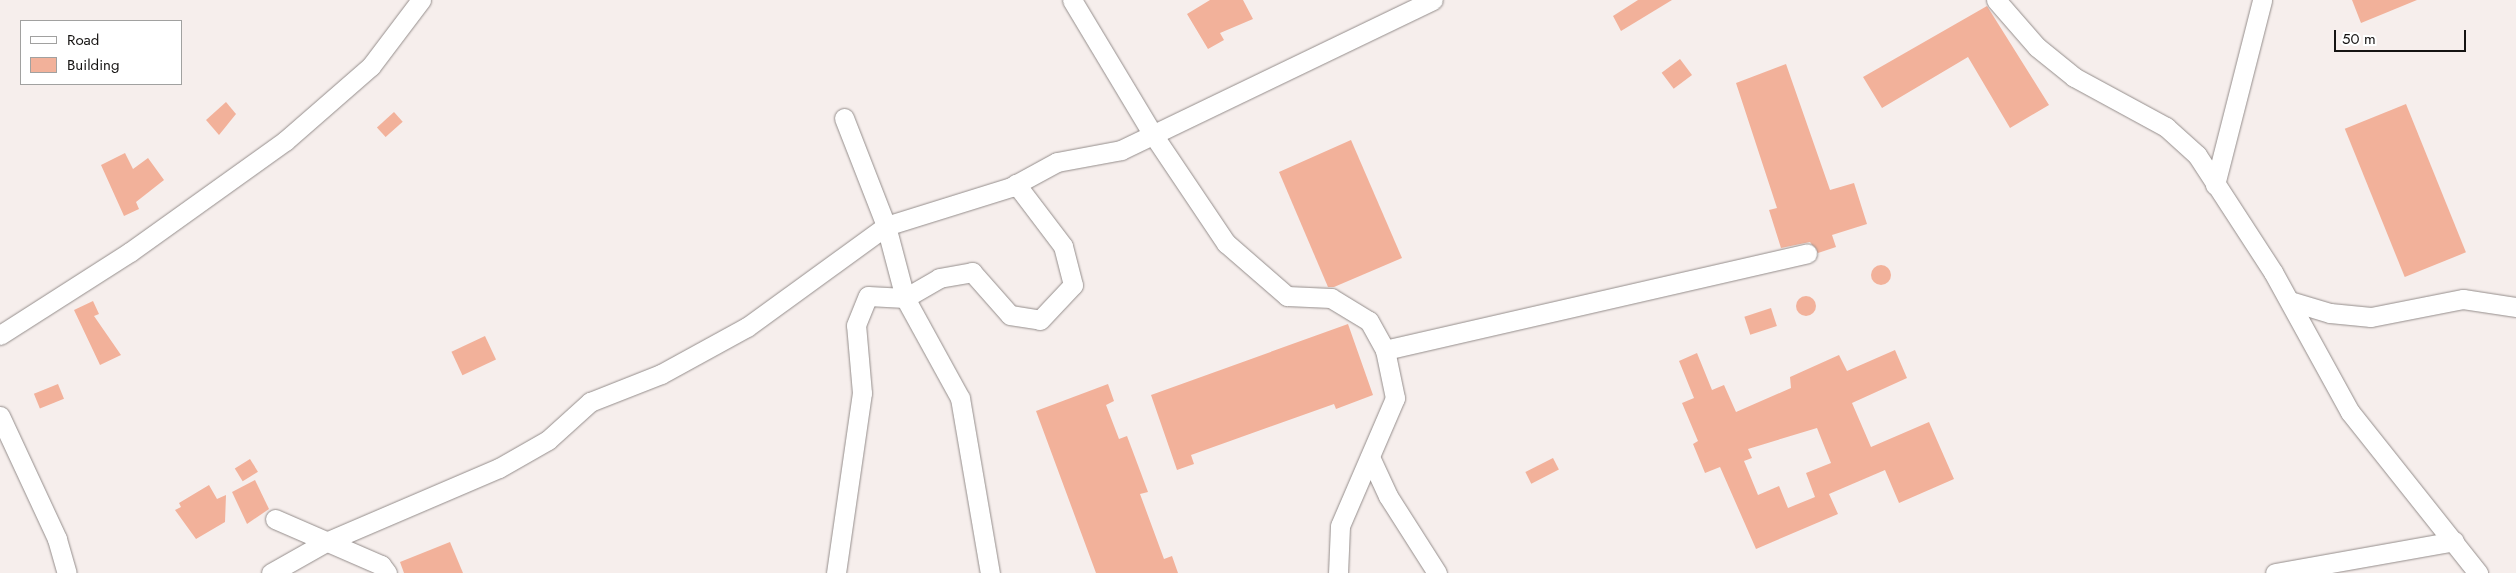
<!DOCTYPE html>
<html>
<head>
<meta charset="utf-8">
<style>
  body { margin:0 }
  #map { position:relative; width:2516px; height:573px; overflow:hidden; background:#f6eeec; font-family:Jost,sans-serif }
  div>[style] { position:absolute }
  [style*='--x'] { left:calc(var(--x)*1px); top:calc(var(--y)*1px); width:calc(var(--w)*1px); rotate:calc(var(--a)*1deg) }
  .building>* { inset:0; background:#f2b19a; transform-origin:0 0 }
  .round { border-radius:50% }
  .roads { filter:drop-shadow(0 0 1px #948d8b) drop-shadow(0 0 1px #948d8b) }
  .minor>* { height:19px; margin:-9.5px; padding:0 9.5px; transform-origin:9.5px; border-radius:9.5px; background:#fff }
  span { translate:-50% -50%; white-space:nowrap; text-align:center; line-height:1.15; -webkit-text-stroke:4px #fff; paint-order:stroke }
  .legend { position:absolute; left:20px; top:20px; width:162px; height:65px; box-sizing:border-box; background:#fff; border:1px solid #a1a1a0; margin:0; padding:6px 9px; list-style:none; font-size:15px; color:#151312 }
  .legend li { display:flex; align-items:center; gap:10px; height:25px }
  .legend b { width:25px; border:1px solid #a1a1a0 }
  .scale { position:absolute; left:2334px; top:30px; width:132px; height:22px; box-sizing:border-box; border:2px solid #151312; border-top:0; padding-left:6px; font-size:15px; line-height:18px; white-space:nowrap; color:#151312; -webkit-text-stroke:4px #fff; paint-order:stroke }
</style>
</head>
<body>
<div id="map">
  <div class="building">
    <i style="clip-path:polygon(1210px 0,1243px 0,1253px 19px,1220px 33px,1224px 40px,1208px 49px,1187px 14px)"></i>
    <i style="clip-path:polygon(1638px 0,1672px 0,1621px 31px,1613px 16px)"></i>
    <i style="clip-path:polygon(2352px 0,2417px 0,2361px 23px)"></i>
    <i style="clip-path:polygon(1987px 6px,2049px 105px,2010px 128px,1968px 57px,1882px 108px,1863px 77px)"></i>
    <i style="left:1680px;top:59px;width:20px;height:23px;rotate:53deg"></i>
    <i style="clip-path:polygon(1786px 64px,1830px 190px,1854px 183px,1867px 224px,1832px 235px,1836px 247px,1818px 253px,1810px 242px,1781px 248px,1769px 210px,1777px 208px,1736px 83px)"></i>
    <i style="clip-path:polygon(226px 102px,236px 114px,219px 135px,206px 120px)"></i>
    <i style="left:2406px;top:104px;width:160px;height:66px;rotate:68deg"></i>
    <i style="left:394px;top:112px;width:13px;height:23px;rotate:48deg"></i>
    <i style="clip-path:polygon(1351px 140px,1402px 258px,1334px 287px,1328px 287px,1279px 172px)"></i>
    <i style="clip-path:polygon(125px 153px,133px 169px,148px 158px,164px 180px,136px 202px,139px 209px,124px 216px,101px 165px)"></i>
    <i class="round" style="left:1871px;top:265px;width:20px;height:20px"></i>
    <i class="round" style="left:1796px;top:296px;width:20px;height:20px"></i>
    <i style="clip-path:polygon(93px 301px,99px 314px,94px 316px,121px 355px,100px 365px,74px 310px)"></i>
    <i style="left:1771px;top:308px;width:19px;height:28px;rotate:72deg"></i>
    <i style="clip-path:polygon(1348px 324px,1373px 395px,1336px 409px,1334px 404px,1191px 455px,1194px 464px,1177px 470px,1151px 395px)"></i>
    <i style="left:485px;top:336px;width:26px;height:37px;rotate:65deg"></i>
    <i style="clip-path:polygon(evenodd,1895px 350px,1907px 378px,1852px 403px,1871px 447px,1929px 422px,1954px 479px,1899px 503px,1885px 470px,1829px 494px,1838px 514px,1756px 549px,1720px 467px,1705px 473px,1693px 444px,1698px 441px,1682px 403px,1694px 398px,1679px 361px,1697px 353px,1712px 390px,1724px 385px,1736px 412px,1791px 388px,1790px 377px,1839px 355px,1847px 371px,1895px 350px,1817px 428px,1831px 463px,1806px 473px,1815px 497px,1788px 508px,1779px 486px,1758px 495px,1744px 461px,1752px 458px,1748px 449px,1817px 428px)"></i>
    <i style="left:58px;top:384px;width:16px;height:26px;rotate:68deg"></i>
    <i style="clip-path:polygon(1108px 384px,1114px 401px,1106px 405px,1119px 439px,1127px 436px,1148px 492px,1140px 494px,1164px 559px,1172px 556px,1178px 573px,1096px 573px,1036px 411px)"></i>
    <i style="left:1553px;top:458px;width:13px;height:31px;rotate:63deg"></i>
    <i style="left:250px;top:459px;width:15px;height:18px;rotate:58deg"></i>
    <i style="clip-path:polygon(255px 480px,269px 509px,247px 524px,232px 492px)"></i>
    <i style="clip-path:polygon(209px 485px,217px 499px,226px 495px,225px 522px,196px 539px,175px 510px,181px 507px,179px 503px)"></i>
    <i style="clip-path:polygon(450px 542px,463px 573px,404px 573px,400px 562px)"></i>
  </div>
  <div class="roads">
    <div class="minor">
      <i style="--x:1072;--y:0;--w:155;--a:59"></i>
      <i style="--x:1152;--y:133;--w:133;--a:56.1"></i>
      <i style="--x:1226;--y:243;--w:81;--a:41"></i>
      <i style="--x:1287;--y:296;--w:44;--a:2.6"></i>
      <i style="--x:1331;--y:298;--w:44;--a:31.2"></i>
      <i style="--x:1369;--y:321;--w:33;--a:61"></i>
      <i style="--x:1385;--y:350;--w:49;--a:78.2"></i>
      <i style="--x:1395;--y:398;--w:139;--a:113.3"></i>
      <i style="--x:1340;--y:526;--w:47;--a:92.4"></i>
      <i style="--x:1996;--y:0;--w:62;--a:48.9"></i>
      <i style="--x:2037;--y:47;--w:48;--a:39"></i>
      <i style="--x:2074;--y:77;--w:105;--a:28.5"></i>
      <i style="--x:2166;--y:127;--w:42;--a:42.1"></i>
      <i style="--x:2197;--y:155;--w:140;--a:57"></i>
      <i style="--x:2273;--y:272;--w:160;--a:61.2"></i>
      <i style="--x:2350;--y:412;--w:206;--a:51.5"></i>
      <i style="--x:844;--y:118;--w:116;--a:68.7"></i>
      <i style="--x:886;--y:226;--w:74;--a:75.2"></i>
      <i style="--x:905;--y:298;--w:114;--a:61.2"></i>
      <i style="--x:960;--y:398;--w:178;--a:80.3"></i>
      <i style="--x:2215;--y:185;--w:191;--a:-75.7"></i>
      <i style="--x:2290;--y:301;--w:42;--a:16.7"></i>
      <i style="--x:2330;--y:313;--w:41;--a:5.6"></i>
      <i style="--x:2371;--y:317;--w:94;--a:-11.1"></i>
      <i style="--x:2463;--y:299;--w:54;--a:8.6"></i>
      <i style="--x:0;--y:335;--w:154;--a:-32.6"></i>
      <i style="--x:130;--y:252;--w:191;--a:-35.6"></i>
      <i style="--x:285;--y:141;--w:114;--a:-41.1"></i>
      <i style="--x:371;--y:66;--w:83;--a:-52.9"></i>
      <i style="--x:1385;--y:350;--w:433;--a:-12.9"></i>
      <i style="--x:0;--y:416;--w:136;--a:65.1"></i>
      <i style="--x:57;--y:539;--w:35;--a:74"></i>
      <i style="--x:1370;--y:457;--w:43;--a:65.2"></i>
      <i style="--x:1388;--y:496;--w:91;--a:57.5"></i>
      <i style="--x:275;--y:519;--w:116;--a:23.5"></i>
      <i style="--x:381;--y:565;--w:10;--a:53"></i>
      <i style="--x:271;--y:573;--w:63;--a:-29.4"></i>
      <i style="--x:326;--y:542;--w:188;--a:-23.2"></i>
      <i style="--x:499;--y:468;--w:56;--a:-29.7"></i>
      <i style="--x:548;--y:440;--w:57;--a:-42.1"></i>
      <i style="--x:590;--y:402;--w:76;--a:-21.5"></i>
      <i style="--x:661;--y:374;--w:98;--a:-28.7"></i>
      <i style="--x:747;--y:327;--w:172;--a:-36"></i>
      <i style="--x:886;--y:226;--w:131;--a:-17.3"></i>
      <i style="--x:1011;--y:187;--w:52;--a:-28.5"></i>
      <i style="--x:1057;--y:162;--w:65;--a:-10.6"></i>
      <i style="--x:1121;--y:150;--w:346;--a:-25.7"></i>
      <i style="--x:836;--y:573;--w:182;--a:-81.8"></i>
      <i style="--x:862;--y:393;--w:68;--a:-95"></i>
      <i style="--x:856;--y:325;--w:31;--a:-68"></i>
      <i style="--x:868;--y:296;--w:37;--a:3"></i>
      <i style="--x:905;--y:298;--w:39;--a:-30"></i>
      <i style="--x:939;--y:278;--w:34;--a:-10"></i>
      <i style="--x:972;--y:272;--w:57;--a:48.5"></i>
      <i style="--x:1010;--y:315;--w:30;--a:9"></i>
      <i style="--x:1040;--y:320;--w:48;--a:-46.7"></i>
      <i style="--x:1073;--y:285;--w:40;--a:-104.4"></i>
      <i style="--x:1063;--y:246;--w:78;--a:-127.2"></i>
      <i style="--x:2275;--y:573;--w:182;--a:-10.1"></i>
    </div>
  </div>
  <ul class="legend">
  <li><b style="height:6px;background:#fff"></b>Road</li>
  <li><b style="height:14px;background:#f2b19a"></b>Building</li>
  </ul>
  <div class="scale">50 m</div>
</div>
</body>
</html>
